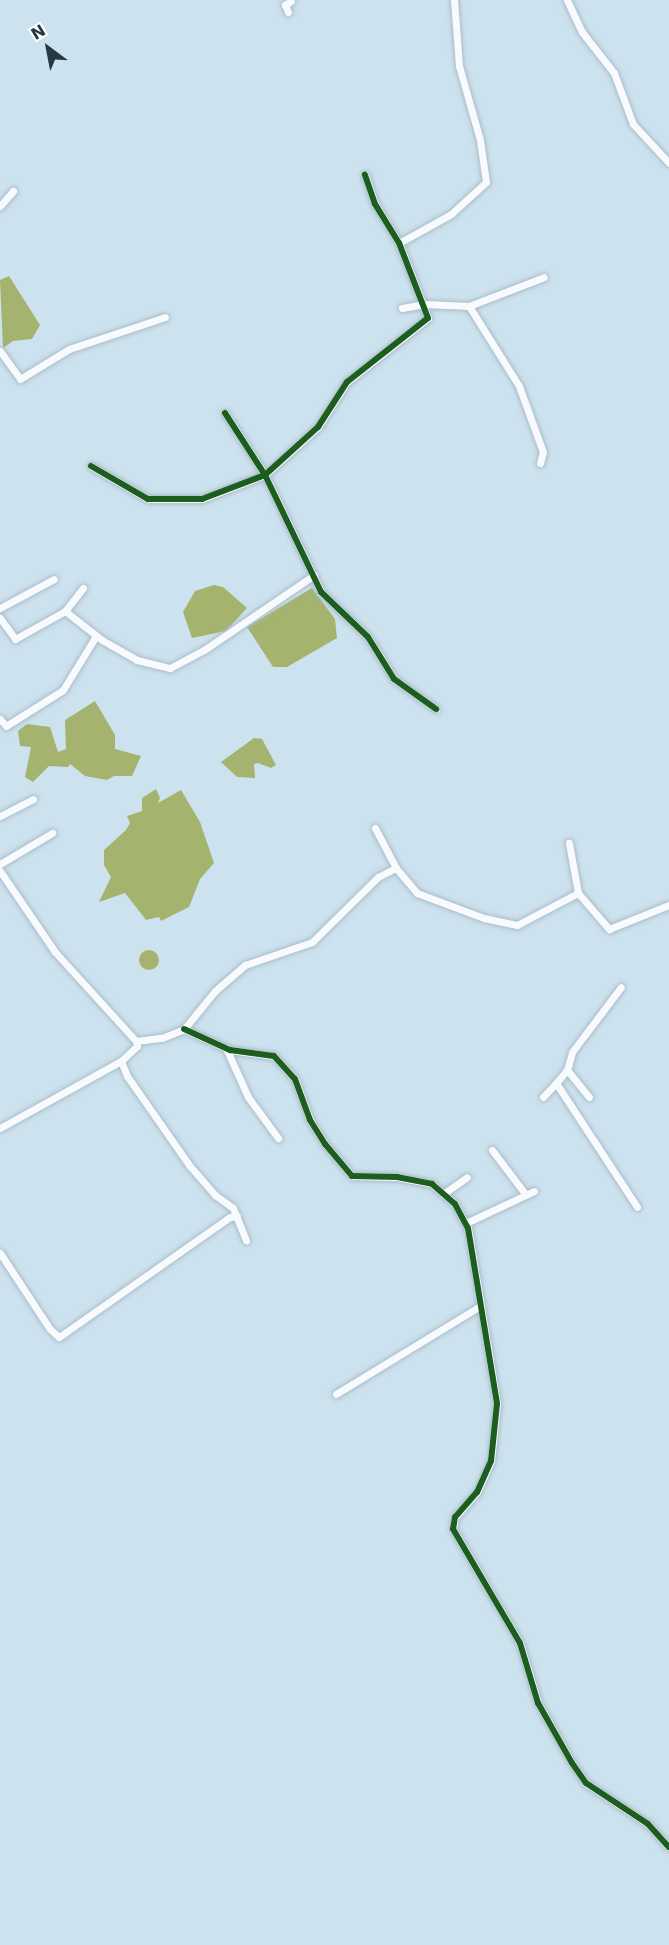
<!DOCTYPE html>
<html>
<head>
<meta charset="utf-8">
<style>
  body { margin:0 }
  #map { position:relative; width:669px; height:1945px; overflow:hidden; background:#cde2ef; font-family:"DejaVu Sans",sans-serif }
  div>[style] { position:absolute }
  [style*='--x'] { left:calc(var(--x)*1px); top:calc(var(--y)*1px); width:calc(var(--w)*1px); rotate:calc(var(--a)*1deg) }
  .water>* { inset:0; background:#a4b46e }
  .round { border-radius:50% }
  .roads { filter:drop-shadow(0 0 2px #abbdc8) drop-shadow(0 0 2px #abbdc8) }
  .street>* { height:7px; margin:-3.5px; padding:0 3.5px; transform-origin:3.5px; border-radius:3.5px; background:#f8fbfd }
  .cycleway>* { height:6px; margin:-3px; padding:0 3px; transform-origin:3px; border-radius:3px; background:#1b5e20 }
  span { translate:-50% -50%; white-space:nowrap; text-align:center; line-height:1.15; -webkit-text-stroke:5px #fff; paint-order:stroke }
  .north { position:absolute; left:18px; top:18px; width:60px; height:60px; -webkit-text-stroke:4px #fff; paint-order:stroke; rotate:328deg; font-size:16px; font-weight:700; line-height:24px; text-align:center; color:#263843 }
  .north::after { content:''; display:block; margin:auto; width:21px; height:27px; background:#263843; clip-path:polygon(50% 0,100% 100%,50% 72%,0 100%) }
</style>
</head>
<body>
<div id="map">
  <div class="water">
    <i style="clip-path:polygon(9px 276px,40px 325px,32px 339px,13px 341px,3px 348px,0 280px)"></i>
    <i style="clip-path:polygon(214px 585px,223px 587px,247px 608px,226px 631px,192px 638px,183px 612px,195px 591px)"></i>
    <i style="clip-path:polygon(312px 588px,335px 619px,337px 638px,287px 667px,273px 667px,247px 627px)"></i>
    <i style="clip-path:polygon(95px 701px,115px 735px,115px 749px,141px 756px,132px 776px,114px 776px,107px 780px,85px 776px,70px 764px,68px 767px,49px 766px,33px 782px,25px 777px,31px 747px,20px 746px,18px 731px,27px 724px,50px 727px,58px 752px,66px 749px,65px 720px)"></i>
    <i style="clip-path:polygon(254px 738px,262px 739px,276px 765px,271px 768px,258px 763px,254px 764px,255px 778px,237px 777px,221px 762px)"></i>
    <i style="clip-path:polygon(156px 789px,160px 798px,158px 803px,181px 790px,200px 822px,214px 863px,200px 879px,189px 907px,161px 921px,159px 917px,146px 920px,125px 893px,99px 902px,111px 877px,104px 865px,104px 850px,126px 830px,130px 823px,127px 816px,142px 811px,142px 798px)"></i>
    <i class="round" style="left:139px;top:950px;width:20px;height:20px"></i>
  </div>
  <div class="roads">
    <div class="street">
      <i style="--x:567;--y:0;--w:35;--a:65"></i>
      <i style="--x:582;--y:32;--w:52;--a:52"></i>
      <i style="--x:614;--y:73;--w:54;--a:69.6"></i>
      <i style="--x:633;--y:124;--w:53;--a:47.3"></i>
      <i style="--x:288;--y:12;--w:8;--a:-113"></i>
      <i style="--x:285;--y:5;--w:7;--a:-34"></i>
      <i style="--x:0;--y:206;--w:20;--a:-49"></i>
      <i style="--x:399;--y:243;--w:60;--a:-29.1"></i>
      <i style="--x:451;--y:214;--w:47;--a:-42.4"></i>
      <i style="--x:486;--y:182;--w:42;--a:-98.1"></i>
      <i style="--x:480;--y:140;--w:77;--a:-105.8"></i>
      <i style="--x:459;--y:66;--w:66;--a:-94.3"></i>
      <i style="--x:402;--y:308;--w:23;--a:-10"></i>
      <i style="--x:425;--y:304;--w:44;--a:2.6"></i>
      <i style="--x:0;--y:351;--w:34;--a:54"></i>
      <i style="--x:20;--y:379;--w:57;--a:-31.5"></i>
      <i style="--x:69;--y:349;--w:101;--a:-18.4"></i>
      <i style="--x:225;--y:413;--w:74;--a:57.2"></i>
      <i style="--x:265;--y:475;--w:72;--a:-42.2"></i>
      <i style="--x:318;--y:427;--w:54;--a:-57.2"></i>
      <i style="--x:347;--y:382;--w:103;--a:-38.3"></i>
      <i style="--x:428;--y:318;--w:80;--a:-111.1"></i>
      <i style="--x:399;--y:243;--w:46;--a:-121.6"></i>
      <i style="--x:375;--y:204;--w:31;--a:-109"></i>
      <i style="--x:540;--y:463;--w:11;--a:-75"></i>
      <i style="--x:543;--y:452;--w:70;--a:-110"></i>
      <i style="--x:519;--y:386;--w:94;--a:-122"></i>
      <i style="--x:469;--y:306;--w:80;--a:-21.1"></i>
      <i style="--x:91;--y:466;--w:66;--a:30.1"></i>
      <i style="--x:148;--y:499;--w:54;--a:0"></i>
      <i style="--x:202;--y:499;--w:67;--a:-20.9"></i>
      <i style="--x:265;--y:475;--w:130;--a:64.4"></i>
      <i style="--x:321;--y:592;--w:65;--a:43.8"></i>
      <i style="--x:368;--y:637;--w:49;--a:58.2"></i>
      <i style="--x:394;--y:679;--w:52;--a:35.5"></i>
      <i style="--x:83;--y:588;--w:29;--a:128"></i>
      <i style="--x:65;--y:611;--w:47;--a:38.1"></i>
      <i style="--x:102;--y:640;--w:40;--a:29.7"></i>
      <i style="--x:137;--y:660;--w:34;--a:14"></i>
      <i style="--x:170;--y:668;--w:38;--a:-28"></i>
      <i style="--x:204;--y:650;--w:133;--a:-34.3"></i>
      <i style="--x:0;--y:608;--w:61;--a:-28.2"></i>
      <i style="--x:0;--y:618;--w:26;--a:54"></i>
      <i style="--x:15;--y:639;--w:57;--a:-29.2"></i>
      <i style="--x:0;--y:719;--w:9;--a:49"></i>
      <i style="--x:6;--y:726;--w:67;--a:-32.3"></i>
      <i style="--x:63;--y:690;--w:63;--a:-58.6"></i>
      <i style="--x:0;--y:816;--w:37;--a:-27"></i>
      <i style="--x:375;--y:828;--w:45;--a:62.3"></i>
      <i style="--x:396;--y:868;--w:33;--a:50"></i>
      <i style="--x:417;--y:893;--w:72;--a:20.5"></i>
      <i style="--x:484;--y:918;--w:34;--a:12"></i>
      <i style="--x:517;--y:925;--w:69;--a:-27.7"></i>
      <i style="--x:578;--y:893;--w:51;--a:-100.2"></i>
      <i style="--x:0;--y:864;--w:61;--a:-30.8"></i>
      <i style="--x:0;--y:871;--w:98;--a:55.8"></i>
      <i style="--x:55;--y:952;--w:120;--a:47.7"></i>
      <i style="--x:136;--y:1041;--w:26;--a:-7"></i>
      <i style="--x:162;--y:1038;--w:24;--a:-22"></i>
      <i style="--x:184;--y:1029;--w:49;--a:-50.8"></i>
      <i style="--x:215;--y:991;--w:40;--a:-41"></i>
      <i style="--x:245;--y:965;--w:71;--a:-18.9"></i>
      <i style="--x:312;--y:942;--w:93;--a:-44.6"></i>
      <i style="--x:378;--y:877;--w:20;--a:-27"></i>
      <i style="--x:578;--y:893;--w:48;--a:49.3"></i>
      <i style="--x:609;--y:929;--w:65;--a:-21.8"></i>
      <i style="--x:184;--y:1029;--w:51;--a:24.5"></i>
      <i style="--x:230;--y:1050;--w:44;--a:7.8"></i>
      <i style="--x:274;--y:1056;--w:31;--a:48"></i>
      <i style="--x:295;--y:1079;--w:44;--a:69.9"></i>
      <i style="--x:310;--y:1120;--w:28;--a:58"></i>
      <i style="--x:325;--y:1144;--w:42;--a:49.8"></i>
      <i style="--x:352;--y:1176;--w:45;--a:1.3"></i>
      <i style="--x:397;--y:1177;--w:36;--a:11"></i>
      <i style="--x:432;--y:1184;--w:30;--a:41"></i>
      <i style="--x:455;--y:1204;--w:27;--a:62"></i>
      <i style="--x:468;--y:1228;--w:178;--a:80.6"></i>
      <i style="--x:497;--y:1404;--w:57;--a:96"></i>
      <i style="--x:491;--y:1461;--w:34;--a:114"></i>
      <i style="--x:477;--y:1492;--w:33;--a:131"></i>
      <i style="--x:455;--y:1517;--w:12;--a:99"></i>
      <i style="--x:453;--y:1529;--w:132;--a:59.6"></i>
      <i style="--x:520;--y:1643;--w:63;--a:73.3"></i>
      <i style="--x:538;--y:1703;--w:69;--a:60.5"></i>
      <i style="--x:572;--y:1763;--w:24;--a:55"></i>
      <i style="--x:586;--y:1783;--w:74;--a:33.5"></i>
      <i style="--x:648;--y:1824;--w:31;--a:48"></i>
      <i style="--x:226;--y:1048;--w:54;--a:65.8"></i>
      <i style="--x:248;--y:1097;--w:51;--a:53.8"></i>
      <i style="--x:121;--y:1061;--w:16;--a:68"></i>
      <i style="--x:127;--y:1076;--w:108;--a:55.1"></i>
      <i style="--x:189;--y:1165;--w:40;--a:49"></i>
      <i style="--x:215;--y:1195;--w:22;--a:36"></i>
      <i style="--x:233;--y:1208;--w:35;--a:68"></i>
      <i style="--x:567;--y:1070;--w:19;--a:-74"></i>
      <i style="--x:572;--y:1052;--w:81;--a:-53"></i>
      <i style="--x:543;--y:1097;--w:19;--a:-47"></i>
      <i style="--x:589;--y:1097;--w:35;--a:-129"></i>
      <i style="--x:567;--y:1070;--w:17;--a:130"></i>
      <i style="--x:556;--y:1083;--w:148;--a:56.8"></i>
      <i style="--x:0;--y:1128;--w:138;--a:-29"></i>
      <i style="--x:121;--y:1061;--w:22;--a:-43"></i>
      <i style="--x:137;--y:1046;--w:5;--a:-101"></i>
      <i style="--x:492;--y:1150;--w:56;--a:52.9"></i>
      <i style="--x:443;--y:1194;--w:29;--a:-35"></i>
      <i style="--x:466;--y:1223;--w:75;--a:-25.2"></i>
      <i style="--x:0;--y:1253;--w:91;--a:56.7"></i>
      <i style="--x:50;--y:1329;--w:12;--a:42"></i>
      <i style="--x:59;--y:1337;--w:209;--a:-35.1"></i>
      <i style="--x:230;--y:1217;--w:7;--a:-8"></i>
      <i style="--x:336;--y:1394;--w:169;--a:-31.4"></i>
    </div>
  </div>
  <div class="cycleway">
    <i style="--x:225;--y:413;--w:74;--a:57.2"></i>
    <i style="--x:265;--y:475;--w:72;--a:-42.2"></i>
    <i style="--x:318;--y:427;--w:54;--a:-57.2"></i>
    <i style="--x:347;--y:382;--w:103;--a:-38.3"></i>
    <i style="--x:428;--y:318;--w:80;--a:-111.1"></i>
    <i style="--x:399;--y:243;--w:46;--a:-121.6"></i>
    <i style="--x:375;--y:204;--w:31;--a:-109"></i>
    <i style="--x:91;--y:466;--w:66;--a:30.1"></i>
    <i style="--x:148;--y:499;--w:54;--a:0"></i>
    <i style="--x:202;--y:499;--w:67;--a:-20.9"></i>
    <i style="--x:265;--y:475;--w:130;--a:64.4"></i>
    <i style="--x:321;--y:592;--w:65;--a:43.8"></i>
    <i style="--x:368;--y:637;--w:49;--a:58.2"></i>
    <i style="--x:394;--y:679;--w:52;--a:35.5"></i>
    <i style="--x:184;--y:1029;--w:51;--a:24.5"></i>
    <i style="--x:230;--y:1050;--w:44;--a:7.8"></i>
    <i style="--x:274;--y:1056;--w:31;--a:48"></i>
    <i style="--x:295;--y:1079;--w:44;--a:69.9"></i>
    <i style="--x:310;--y:1120;--w:28;--a:58"></i>
    <i style="--x:325;--y:1144;--w:42;--a:49.8"></i>
    <i style="--x:352;--y:1176;--w:45;--a:1.3"></i>
    <i style="--x:397;--y:1177;--w:36;--a:11"></i>
    <i style="--x:432;--y:1184;--w:30;--a:41"></i>
    <i style="--x:455;--y:1204;--w:27;--a:62"></i>
    <i style="--x:468;--y:1228;--w:178;--a:80.6"></i>
    <i style="--x:497;--y:1404;--w:57;--a:96"></i>
    <i style="--x:491;--y:1461;--w:34;--a:114"></i>
    <i style="--x:477;--y:1492;--w:33;--a:131"></i>
    <i style="--x:455;--y:1517;--w:12;--a:99"></i>
    <i style="--x:453;--y:1529;--w:132;--a:59.6"></i>
    <i style="--x:520;--y:1643;--w:63;--a:73.3"></i>
    <i style="--x:538;--y:1703;--w:69;--a:60.5"></i>
    <i style="--x:572;--y:1763;--w:24;--a:55"></i>
    <i style="--x:586;--y:1783;--w:74;--a:33.5"></i>
    <i style="--x:648;--y:1824;--w:31;--a:48"></i>
  </div>
  <div class="north">N</div>
</div>
</body>
</html>
